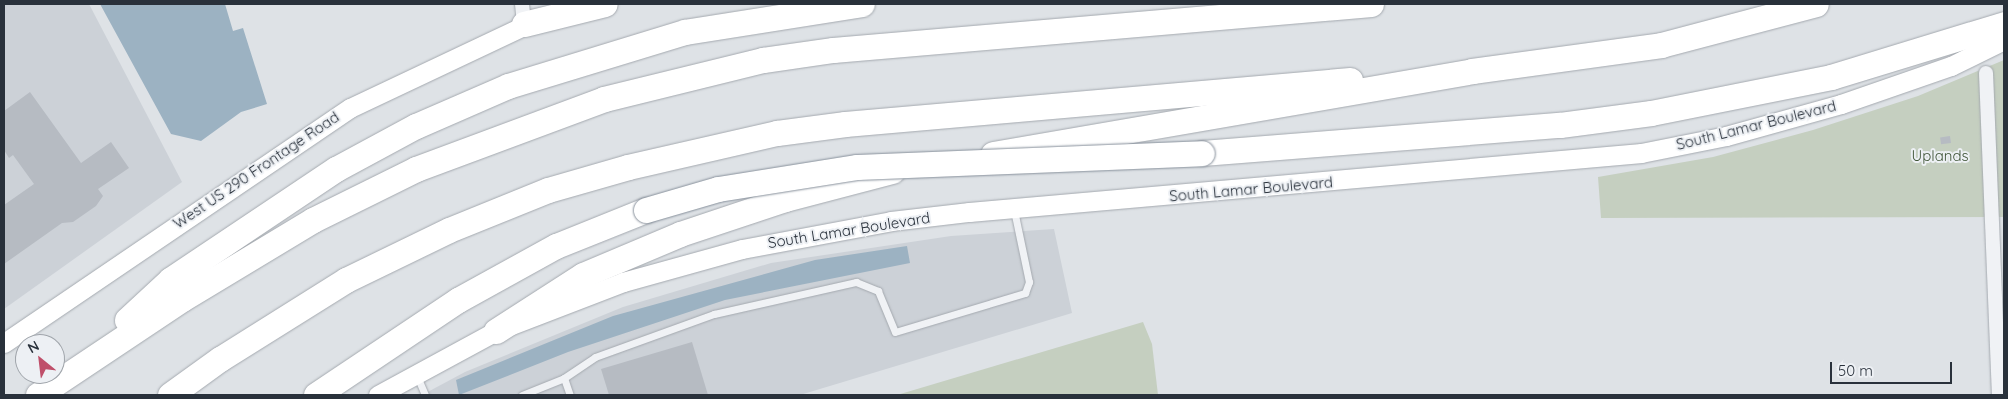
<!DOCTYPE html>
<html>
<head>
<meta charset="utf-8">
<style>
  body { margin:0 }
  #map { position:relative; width:2008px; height:399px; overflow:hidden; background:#dee2e6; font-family:Quicksand,sans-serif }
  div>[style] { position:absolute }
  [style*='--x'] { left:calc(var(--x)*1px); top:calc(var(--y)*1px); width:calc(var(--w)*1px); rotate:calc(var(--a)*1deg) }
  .built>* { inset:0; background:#ccd1d7 }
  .green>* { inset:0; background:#c5cfc0 }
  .water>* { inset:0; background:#9cb2c2 }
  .building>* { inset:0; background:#b6bbc2; transform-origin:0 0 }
  .roads { filter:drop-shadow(0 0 1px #a4a9af) drop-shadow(0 0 1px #a4a9af) }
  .service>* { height:7px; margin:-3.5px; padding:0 3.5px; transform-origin:3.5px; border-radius:3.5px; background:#f0f2f5 }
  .minor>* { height:14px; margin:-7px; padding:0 7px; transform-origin:7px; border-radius:7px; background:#f0f2f5 }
  .secondary>* { height:19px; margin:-9.5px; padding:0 9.5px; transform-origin:9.5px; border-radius:9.5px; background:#fff }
  .motorway>* { height:25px; margin:-12.5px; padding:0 12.5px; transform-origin:12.5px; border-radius:12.5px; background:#fff }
  .bridges { filter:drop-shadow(0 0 1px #87909b) drop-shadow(0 0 1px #87909b) }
  .motorway-bridge>* { height:25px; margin:-12.5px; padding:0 12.5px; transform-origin:12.5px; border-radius:12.5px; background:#fff }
  span { translate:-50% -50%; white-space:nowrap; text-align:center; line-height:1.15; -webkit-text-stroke:4px #edf0f4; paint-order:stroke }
  .street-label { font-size:15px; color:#29313b }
  .park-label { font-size:15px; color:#405538 }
  .frame { position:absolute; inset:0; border:5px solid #29313b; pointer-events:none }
  .north { position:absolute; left:15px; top:334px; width:50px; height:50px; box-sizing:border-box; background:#edf0f4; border:1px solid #9fa4aa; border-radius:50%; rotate:331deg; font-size:14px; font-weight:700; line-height:20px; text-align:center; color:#29313b }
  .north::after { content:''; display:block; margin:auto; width:18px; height:22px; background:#bf4f6a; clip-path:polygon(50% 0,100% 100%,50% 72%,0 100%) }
  .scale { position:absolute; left:1830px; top:362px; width:122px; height:22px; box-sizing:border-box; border:2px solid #29313b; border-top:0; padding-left:6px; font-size:15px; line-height:18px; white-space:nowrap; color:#29313b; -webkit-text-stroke:4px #edf0f4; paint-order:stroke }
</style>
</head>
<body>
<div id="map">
  <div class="built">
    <i style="clip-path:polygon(4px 4px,89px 4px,182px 182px,4px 309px)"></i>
    <i style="clip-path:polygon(1054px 229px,1072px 313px,800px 395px,422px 395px,465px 372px,623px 307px,771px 263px,951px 236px)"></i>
  </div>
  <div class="green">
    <i style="clip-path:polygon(2004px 60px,2004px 217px,1601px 218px,1598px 177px,1713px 157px,1813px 130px,1918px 96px)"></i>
    <i style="clip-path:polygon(1143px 322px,1152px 344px,1158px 395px,897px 395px)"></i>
  </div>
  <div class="water">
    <i style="clip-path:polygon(100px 4px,225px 4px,233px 31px,243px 28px,267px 104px,241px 112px,201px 141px,171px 134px)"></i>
    <i style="clip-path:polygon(907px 246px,910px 263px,725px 300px,568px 352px,459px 395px,456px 380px,613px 316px,815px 260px)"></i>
  </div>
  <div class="building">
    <i style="clip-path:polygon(30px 92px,81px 163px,111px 142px,129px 168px,98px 189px,103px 196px,96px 206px,73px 222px,62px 223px,4px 264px,4px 205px,34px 184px,13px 155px,9px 158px,4px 150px,4px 111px)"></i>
    <i style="left:1950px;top:136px;width:7px;height:10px;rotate:82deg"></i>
    <i style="clip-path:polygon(692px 342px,708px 395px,609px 395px,601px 369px)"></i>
  </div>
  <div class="roads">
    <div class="service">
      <i style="--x:417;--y:376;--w:21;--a:67"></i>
      <i style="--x:564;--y:378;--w:37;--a:-34"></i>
      <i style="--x:595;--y:357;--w:127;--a:-19.9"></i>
      <i style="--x:714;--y:314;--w:146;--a:-12.7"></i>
      <i style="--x:856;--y:282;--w:24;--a:22"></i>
      <i style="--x:878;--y:291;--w:44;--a:67.5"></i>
      <i style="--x:895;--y:332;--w:136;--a:-16.7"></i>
      <i style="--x:1025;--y:293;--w:12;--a:-70"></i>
      <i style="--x:1029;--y:282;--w:74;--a:-101.8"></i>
      <i style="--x:522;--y:395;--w:45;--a:-22"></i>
      <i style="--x:564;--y:378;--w:18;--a:71"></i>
    </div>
    <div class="minor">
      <i style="--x:522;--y:4;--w:20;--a:84"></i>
      <i style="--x:1986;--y:73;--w:322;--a:87.7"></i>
    </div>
    <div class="secondary">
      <i style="--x:4;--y:343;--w:418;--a:-34.2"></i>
      <i style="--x:350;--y:108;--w:206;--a:-25.3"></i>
      <i style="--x:378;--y:395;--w:134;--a:-28.5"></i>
      <i style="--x:496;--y:331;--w:136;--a:-21.1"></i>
      <i style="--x:623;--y:282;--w:123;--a:-15.5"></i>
      <i style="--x:742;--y:249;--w:152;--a:-10.6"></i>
      <i style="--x:891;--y:221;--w:79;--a:-6.6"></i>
      <i style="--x:969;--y:212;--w:675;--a:-5.02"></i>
      <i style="--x:1641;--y:153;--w:87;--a:-11.3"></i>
      <i style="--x:1726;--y:136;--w:119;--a:-15.5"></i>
      <i style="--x:1841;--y:104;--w:116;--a:-19.1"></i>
      <i style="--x:1951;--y:66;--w:59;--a:-26.1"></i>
    </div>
    <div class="motorway">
      <i style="--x:524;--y:24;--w:83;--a:-13.9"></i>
      <i style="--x:1202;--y:153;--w:359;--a:-4.5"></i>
      <i style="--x:1560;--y:125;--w:92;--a:-7.5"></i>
      <i style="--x:1651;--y:113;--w:184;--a:-11.3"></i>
      <i style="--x:1831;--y:77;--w:181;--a:-17"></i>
      <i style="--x:993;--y:154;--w:486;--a:-9.8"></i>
      <i style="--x:1472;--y:71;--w:191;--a:-7.8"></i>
      <i style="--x:1661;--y:45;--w:160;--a:-14.8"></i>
      <i style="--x:127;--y:320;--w:59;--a:-42.9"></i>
      <i style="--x:170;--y:280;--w:200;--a:-33.8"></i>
      <i style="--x:336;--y:169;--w:91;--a:-28.3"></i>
      <i style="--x:416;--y:126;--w:100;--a:-23.5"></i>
      <i style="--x:508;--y:86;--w:185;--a:-17"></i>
      <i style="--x:685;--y:32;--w:179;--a:-9"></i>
      <i style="--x:496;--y:331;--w:103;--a:-32.8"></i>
      <i style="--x:583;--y:275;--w:105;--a:-22.9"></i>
      <i style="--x:680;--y:234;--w:111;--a:-18.4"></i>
      <i style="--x:785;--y:199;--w:111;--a:-14.7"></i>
      <i style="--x:38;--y:395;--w:173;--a:-33.7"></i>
      <i style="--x:182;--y:299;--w:153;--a:-31.1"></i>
      <i style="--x:313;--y:220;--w:115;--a:-26.3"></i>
      <i style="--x:416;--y:169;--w:201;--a:-20.4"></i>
      <i style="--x:604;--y:99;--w:164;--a:-13.8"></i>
      <i style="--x:763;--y:60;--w:71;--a:-8.1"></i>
      <i style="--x:833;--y:50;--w:540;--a:-4.89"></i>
      <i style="--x:170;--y:395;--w:62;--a:-35.8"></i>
      <i style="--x:220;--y:359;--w:149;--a:-32.1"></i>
      <i style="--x:346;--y:280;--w:114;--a:-25.9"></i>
      <i style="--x:449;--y:230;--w:107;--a:-22"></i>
      <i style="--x:548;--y:190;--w:83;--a:-16"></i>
      <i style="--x:628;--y:167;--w:153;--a:-12.9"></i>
      <i style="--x:777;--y:133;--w:69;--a:-7.5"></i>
      <i style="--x:845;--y:124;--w:507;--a:-4.98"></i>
      <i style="--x:316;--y:395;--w:171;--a:-33.8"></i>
      <i style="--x:458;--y:300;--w:112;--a:-28.9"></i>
      <i style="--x:556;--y:246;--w:97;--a:-21.8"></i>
    </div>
  </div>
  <div class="bridges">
    <div class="motorway-bridge">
      <i style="--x:646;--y:210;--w:75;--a:-16.3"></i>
      <i style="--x:718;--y:189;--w:141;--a:-9"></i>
      <i style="--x:857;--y:167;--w:345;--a:-2.3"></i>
    </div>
  </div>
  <div class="street-label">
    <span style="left:1756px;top:125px;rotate:-14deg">South Lamar Boulevard</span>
    <span style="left:256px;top:170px;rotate:-34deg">West US 290 Frontage Road</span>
    <span style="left:1251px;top:189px;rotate:-5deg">South Lamar Boulevard</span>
    <span style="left:849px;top:230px;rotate:-9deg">South Lamar Boulevard</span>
  </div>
  <div class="park-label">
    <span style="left:1940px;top:156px">Uplands</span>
  </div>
  <div class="frame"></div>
  <div class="north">N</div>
  <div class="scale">50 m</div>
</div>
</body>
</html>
